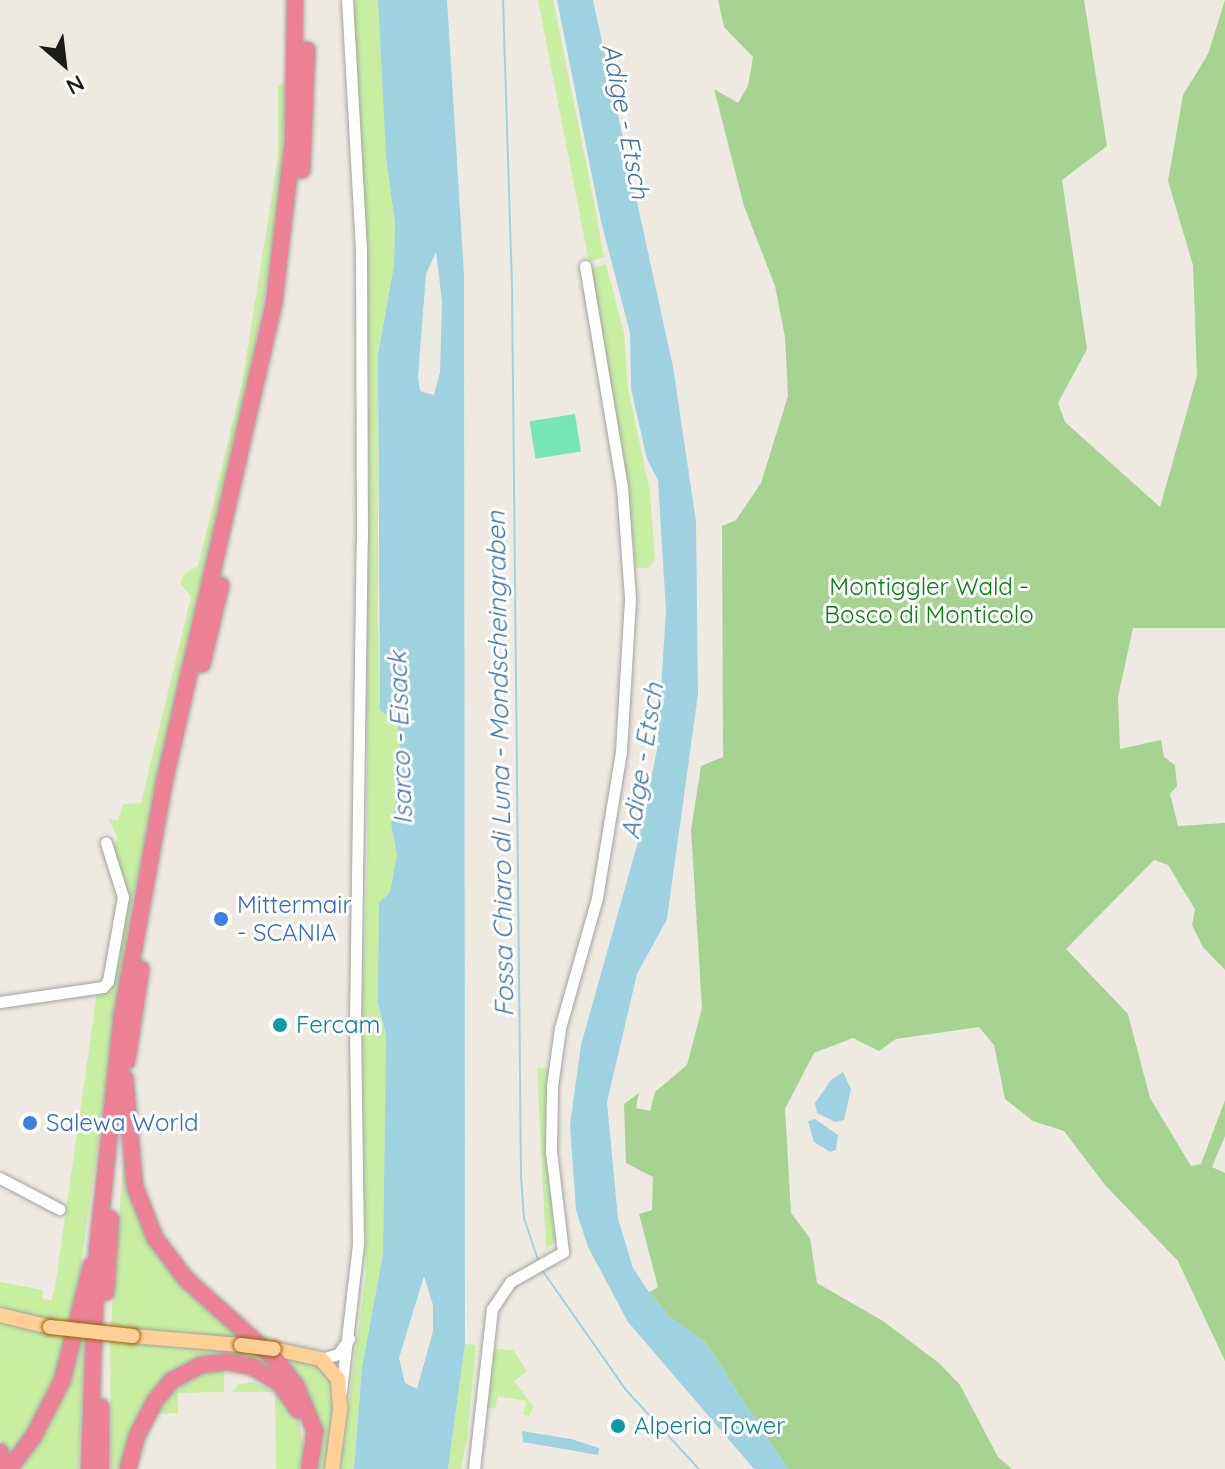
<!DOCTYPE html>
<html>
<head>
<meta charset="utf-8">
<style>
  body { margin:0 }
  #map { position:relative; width:1225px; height:1469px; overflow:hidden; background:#efeae1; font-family:Quicksand,sans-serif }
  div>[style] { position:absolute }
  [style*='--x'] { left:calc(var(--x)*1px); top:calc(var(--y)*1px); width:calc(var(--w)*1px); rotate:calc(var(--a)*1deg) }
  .grass>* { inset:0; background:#c8eea2 }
  .forest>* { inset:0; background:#a6d292 }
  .pitch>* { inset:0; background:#78e5b9; transform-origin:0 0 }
  .water>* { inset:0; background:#9ed2e0 }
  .stream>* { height:2px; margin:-1px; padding:0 1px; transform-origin:1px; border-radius:1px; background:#9ed2e0 }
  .roads { filter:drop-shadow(0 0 2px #a3a3a3) drop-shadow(0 0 2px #a3a3a3) }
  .minor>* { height:11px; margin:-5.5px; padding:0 5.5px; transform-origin:5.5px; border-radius:5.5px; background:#fff }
  .major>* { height:14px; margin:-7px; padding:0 7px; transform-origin:7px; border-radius:7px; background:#ffd096 }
  .highway>* { height:16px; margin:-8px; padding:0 8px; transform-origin:8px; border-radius:8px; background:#ed8297 }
  .bridges { filter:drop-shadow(0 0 2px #956200) drop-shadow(0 0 2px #956200) }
  .major-bridge>* { height:14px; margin:-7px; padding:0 7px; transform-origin:7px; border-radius:7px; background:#ffd096 }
  .dots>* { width:22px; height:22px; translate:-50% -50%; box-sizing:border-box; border:4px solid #fff; border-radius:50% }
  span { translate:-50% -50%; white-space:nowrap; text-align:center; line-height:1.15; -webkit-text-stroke:6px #fff; paint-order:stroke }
  .park-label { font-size:24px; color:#03820c }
  .shop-label { font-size:24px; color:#366cbe }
  .left { translate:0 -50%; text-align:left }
  .culture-label { font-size:24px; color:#0d838f }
  .water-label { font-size:26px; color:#4077ab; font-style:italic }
  .north { position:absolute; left:24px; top:24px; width:80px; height:80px; -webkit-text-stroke:6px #fff; paint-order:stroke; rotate:152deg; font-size:22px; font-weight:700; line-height:32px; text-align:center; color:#1c1c1c }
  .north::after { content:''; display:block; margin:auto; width:28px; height:36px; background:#1c1c1c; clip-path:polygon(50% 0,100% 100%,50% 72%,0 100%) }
</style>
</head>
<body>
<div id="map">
  <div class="grass">
    <i style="clip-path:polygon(351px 0,378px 0,386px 158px,395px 223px,394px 265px,378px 355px,378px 616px,380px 709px,398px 725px,402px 775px,391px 824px,397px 855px,378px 1003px,386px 1036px,383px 1254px,362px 1367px,354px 1469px,340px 1469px,366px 1273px,362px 1022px,367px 875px,367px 372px)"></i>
    <i style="clip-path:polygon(538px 0,553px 0,594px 202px,604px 257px,589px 262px)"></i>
    <i style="clip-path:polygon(286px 81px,280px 210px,244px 407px,131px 907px,73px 1323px,54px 1393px,7px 1465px,0 1437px,0 1282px,43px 1290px,43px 1299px,51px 1300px,55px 1288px,97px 992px,104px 990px,126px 894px,113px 848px,118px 839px,109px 819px,118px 820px,123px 804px,141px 803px,191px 597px,180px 583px,185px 573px,198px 566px,242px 384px,278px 157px,278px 86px)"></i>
    <i style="clip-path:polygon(606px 264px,624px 333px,628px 389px,650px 492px,655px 559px,649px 568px,636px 568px,624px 462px,594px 294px,592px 268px)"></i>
    <i style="clip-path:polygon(537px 1068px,549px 1069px,547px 1154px,558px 1241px,546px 1248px)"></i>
    <i style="clip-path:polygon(125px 1141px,152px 1240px,264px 1354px,307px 1424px,257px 1365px,181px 1371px,123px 1469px,111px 1469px,110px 1337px)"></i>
    <i style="clip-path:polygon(78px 1336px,85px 1337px,78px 1469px,13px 1469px)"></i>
    <i style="clip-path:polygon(465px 1344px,476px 1345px,467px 1439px,461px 1469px,448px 1469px)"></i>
    <i style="clip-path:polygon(498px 1349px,513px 1350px,527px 1371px,514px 1381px,534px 1407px,529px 1416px,523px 1415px,526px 1401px,498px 1396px,495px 1409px,488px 1407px,491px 1352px)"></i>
    <i style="clip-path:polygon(272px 1353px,312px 1359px,331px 1380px,336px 1392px,328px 1469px,313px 1469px,318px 1444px)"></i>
    <i style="clip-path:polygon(202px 1369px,235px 1369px,224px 1370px,224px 1392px,178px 1393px,178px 1413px,156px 1414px,169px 1389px)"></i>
    <i style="clip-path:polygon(254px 1382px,286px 1397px,299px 1418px,304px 1452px,299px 1469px,276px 1469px,275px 1392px,232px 1392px,239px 1384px)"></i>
  </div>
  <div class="forest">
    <i style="clip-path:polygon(718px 0,1084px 0,1107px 146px,1062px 180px,1087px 349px,1058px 403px,1065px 422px,1160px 507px,1197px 376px,1193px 265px,1168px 181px,1183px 95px,1208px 54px,1225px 0,1225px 628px,1133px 628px,1118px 697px,1120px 749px,1161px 740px,1164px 757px,1175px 765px,1177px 786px,1170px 794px,1178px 826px,1225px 823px,1225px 970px,1203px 947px,1192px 925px,1195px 909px,1168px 865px,1154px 860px,1066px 949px,1128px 1014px,1150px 1098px,1191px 1166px,1201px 1164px,1225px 1100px,1225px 1136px,1212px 1167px,1225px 1173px,1225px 1361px,1178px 1261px,1105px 1185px,1064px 1131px,1033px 1121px,1005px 1099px,994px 1045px,979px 1027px,896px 1039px,879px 1051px,853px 1038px,814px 1053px,785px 1109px,791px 1213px,810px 1238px,817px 1283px,883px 1321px,939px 1363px,960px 1385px,998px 1457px,1012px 1469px,788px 1469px,705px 1342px,672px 1319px,649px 1292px,658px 1287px,639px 1214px,652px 1210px,653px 1177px,626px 1163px,624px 1104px,639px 1093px,636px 1108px,650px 1111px,655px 1092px,687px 1065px,702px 1008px,691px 830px,701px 766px,723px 757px,722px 526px,736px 520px,761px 483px,788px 396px,785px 337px,775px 286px,744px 206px,714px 89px,738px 103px,748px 86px,753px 57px,724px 27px)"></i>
  </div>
  <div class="pitch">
    <i style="left:575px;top:414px;width:38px;height:46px;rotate:81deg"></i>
  </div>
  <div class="water">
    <i style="clip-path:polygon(evenodd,378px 0,447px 0,464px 274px,465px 1344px,448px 1469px,354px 1469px,362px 1367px,383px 1254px,386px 1036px,378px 1003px,379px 903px,390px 892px,397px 855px,391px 824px,402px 775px,398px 725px,380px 710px,378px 355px,394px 265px,395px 223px,386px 158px,378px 0,436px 252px,442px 301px,440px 372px,434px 395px,420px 391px,418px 377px,426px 274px,436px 252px,378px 0,424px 1276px,433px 1305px,433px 1331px,417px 1389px,405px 1383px,399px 1358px,424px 1276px)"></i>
    <i style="clip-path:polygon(557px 0,593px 0,673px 367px,696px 521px,698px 694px,667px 919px,637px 974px,607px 1102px,618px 1219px,633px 1268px,649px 1292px,672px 1319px,705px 1342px,788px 1469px,754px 1469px,628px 1322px,588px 1247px,576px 1210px,570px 1125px,581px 1045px,639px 838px,657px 750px,666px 611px,658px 480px,647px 459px,631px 389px,630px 333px,601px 221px)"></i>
    <i style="clip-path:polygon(843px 1072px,851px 1089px,844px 1120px,835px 1122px,817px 1113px,815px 1103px,831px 1080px)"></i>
    <i style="clip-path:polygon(815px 1119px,838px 1135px,836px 1150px,830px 1152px,814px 1142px,808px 1121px)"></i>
    <i style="clip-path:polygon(522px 1431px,571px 1439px,599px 1448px,598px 1455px,523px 1442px)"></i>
  </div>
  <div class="stream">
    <i style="--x:503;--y:0;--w:284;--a:88.2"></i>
    <i style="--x:512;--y:284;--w:893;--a:89.42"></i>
    <i style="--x:521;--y:1177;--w:41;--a:85.8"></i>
    <i style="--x:524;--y:1218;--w:44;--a:71.6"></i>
    <i style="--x:542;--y:1270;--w:146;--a:55"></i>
    <i style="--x:626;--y:1390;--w:108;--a:47.3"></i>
  </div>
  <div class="roads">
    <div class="minor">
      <i style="--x:0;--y:1002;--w:104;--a:-8.3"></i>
      <i style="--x:103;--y:987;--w:8;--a:-50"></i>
      <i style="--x:108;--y:981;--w:85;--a:-79.9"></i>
      <i style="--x:123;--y:897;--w:57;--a:-107.5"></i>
      <i style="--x:0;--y:1178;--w:67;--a:27.7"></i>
      <i style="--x:321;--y:1359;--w:18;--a:-16"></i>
      <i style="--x:338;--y:1354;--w:19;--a:-54"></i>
      <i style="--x:341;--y:1391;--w:149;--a:-83.4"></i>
      <i style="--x:358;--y:1243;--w:221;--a:-90.8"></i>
      <i style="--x:355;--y:1022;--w:482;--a:-89.2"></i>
      <i style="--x:362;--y:540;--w:291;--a:-90.2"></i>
      <i style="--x:361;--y:249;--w:249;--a:-93.2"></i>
      <i style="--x:474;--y:1469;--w:161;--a:-83.6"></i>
      <i style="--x:492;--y:1309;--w:32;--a:-56"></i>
      <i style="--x:510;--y:1282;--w:61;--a:-29.5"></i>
      <i style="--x:563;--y:1252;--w:101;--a:-96.8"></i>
      <i style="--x:551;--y:1152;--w:66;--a:-89.1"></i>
      <i style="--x:552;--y:1086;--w:59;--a:-82.1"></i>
      <i style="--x:560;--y:1028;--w:135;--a:-74.1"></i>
      <i style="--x:597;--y:898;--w:149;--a:-80.7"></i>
      <i style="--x:621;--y:751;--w:153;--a:-86.6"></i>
      <i style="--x:630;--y:598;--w:111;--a:-94.1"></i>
      <i style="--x:622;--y:487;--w:224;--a:-99.5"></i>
    </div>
    <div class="major">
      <i style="--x:0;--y:1315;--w:51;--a:13.5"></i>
      <i style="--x:133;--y:1336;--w:108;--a:4.8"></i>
      <i style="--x:274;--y:1349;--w:48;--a:12"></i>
      <i style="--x:321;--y:1359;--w:26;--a:50"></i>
      <i style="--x:338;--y:1379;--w:31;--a:86"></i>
      <i style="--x:340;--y:1410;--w:60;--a:97.7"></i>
    </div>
    <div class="highway">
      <i style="--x:302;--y:170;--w:120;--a:-87.6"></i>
      <i style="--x:202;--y:664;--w:81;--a:-76.5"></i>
      <i style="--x:127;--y:1061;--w:93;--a:-81.3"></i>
      <i style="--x:125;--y:1078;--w:109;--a:84.8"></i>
      <i style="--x:135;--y:1187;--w:55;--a:68.6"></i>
      <i style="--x:155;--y:1238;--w:51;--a:52.9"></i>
      <i style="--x:186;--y:1279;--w:121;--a:42"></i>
      <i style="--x:276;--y:1360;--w:33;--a:52"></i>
      <i style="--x:296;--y:1386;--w:49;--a:67.1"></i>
      <i style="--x:315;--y:1431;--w:38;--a:99"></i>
      <i style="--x:106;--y:1292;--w:73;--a:-86.1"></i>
      <i style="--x:0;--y:1452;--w:17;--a:77"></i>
      <i style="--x:9;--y:1469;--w:40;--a:-53"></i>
      <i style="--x:33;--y:1437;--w:63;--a:-62.6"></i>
      <i style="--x:62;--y:1381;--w:119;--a:-75.8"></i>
      <i style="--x:89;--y:1469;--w:217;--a:-87.9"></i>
      <i style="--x:97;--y:1252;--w:238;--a:-84"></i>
      <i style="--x:122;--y:1015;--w:240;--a:-79.7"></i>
      <i style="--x:165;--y:779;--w:488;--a:-77.1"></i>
      <i style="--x:274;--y:303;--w:162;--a:-83.3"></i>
      <i style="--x:293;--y:142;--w:142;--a:-89.2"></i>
      <i style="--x:101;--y:1469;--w:62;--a:-90"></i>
      <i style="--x:128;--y:1469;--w:34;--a:-75"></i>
      <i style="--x:137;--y:1436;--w:39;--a:-63"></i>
      <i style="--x:155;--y:1401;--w:26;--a:-51"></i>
      <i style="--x:171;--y:1381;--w:34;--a:-28"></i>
      <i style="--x:201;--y:1365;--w:26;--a:-7"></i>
      <i style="--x:227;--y:1362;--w:26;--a:11"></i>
      <i style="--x:253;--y:1367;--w:32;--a:32"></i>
      <i style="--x:280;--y:1384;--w:32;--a:55"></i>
    </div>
  </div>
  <div class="bridges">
    <div class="major-bridge">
      <i style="--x:50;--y:1327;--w:83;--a:6.2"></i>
      <i style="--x:241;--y:1345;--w:33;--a:7"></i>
    </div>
  </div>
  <div class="dots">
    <i style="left:221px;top:919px;background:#3f7fe0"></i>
    <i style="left:280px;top:1025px;background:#0f9aa8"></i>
    <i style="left:30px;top:1123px;background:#3f7fe0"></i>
    <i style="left:618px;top:1426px;background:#0f9aa8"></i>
  </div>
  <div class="park-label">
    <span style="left:929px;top:601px">Montiggler Wald -<br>Bosco di Monticolo</span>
  </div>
  <div class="shop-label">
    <span class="left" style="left:237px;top:919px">Mittermair<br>- SCANIA</span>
    <span class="left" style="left:46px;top:1123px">Salewa World</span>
  </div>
  <div class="culture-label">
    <span class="left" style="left:296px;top:1025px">Fercam</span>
    <span class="left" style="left:634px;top:1426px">Alperia Tower</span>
  </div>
  <div class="water-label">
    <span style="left:626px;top:121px;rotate:79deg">Adige - Etsch</span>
    <span style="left:400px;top:738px;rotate:-92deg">Isarco - Eisack</span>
    <span style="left:642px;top:761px;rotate:-81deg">Adige - Etsch</span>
    <span style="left:500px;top:764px;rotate:-91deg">Fossa Chiaro di Luna - Mondscheingraben</span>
  </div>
  <div class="north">N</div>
</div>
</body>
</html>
